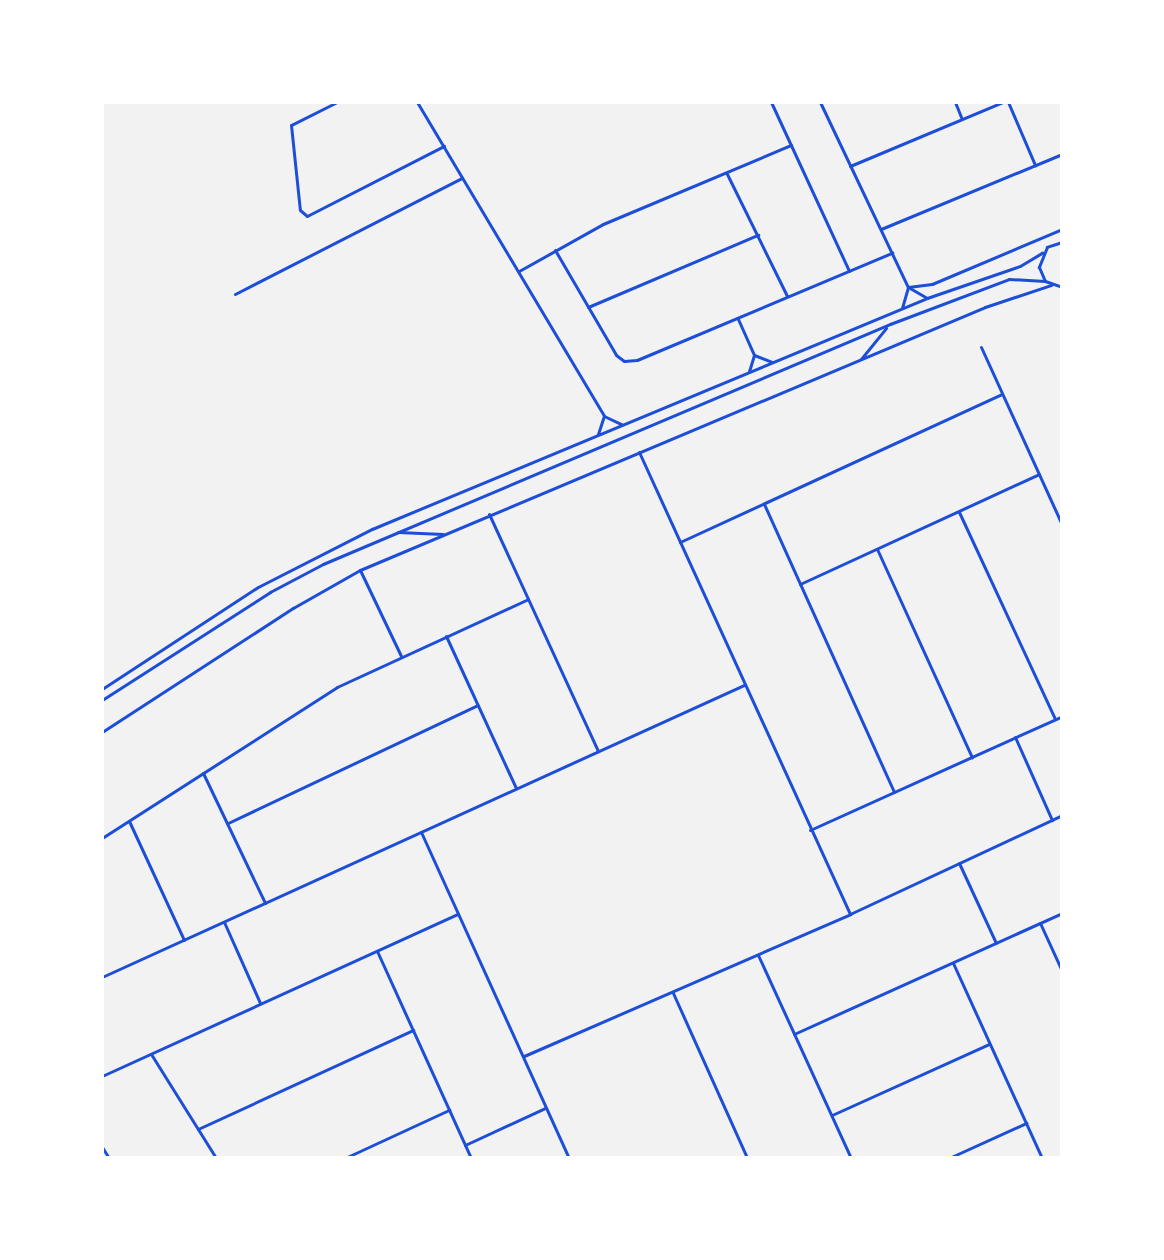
<!DOCTYPE html>
<html>
<head>
<meta charset="utf-8">
<style>
  body { margin:0 }
  #map { position:relative; width:1164px; height:1260px; overflow:hidden; background:#f2f2f2; font-family:"Zilla Slab",serif }
  div>[style] { position:absolute }
  [style*='--x'] { left:calc(var(--x)*1px); top:calc(var(--y)*1px); width:calc(var(--w)*1px); rotate:calc(var(--a)*1deg) }
  .minor>* { height:3px; margin:-1.5px; padding:0 1.5px; transform-origin:1.5px; border-radius:1.5px; background:#1d4ed8 }
  .tertiary>* { height:3px; margin:-1.5px; padding:0 1.5px; transform-origin:1.5px; border-radius:1.5px; background:#1d4ed8 }
  span { translate:-50% -50%; white-space:nowrap; text-align:center; line-height:1.15; -webkit-text-stroke:8px #fff; paint-order:stroke }
  .frame { position:absolute; inset:0; border:104px solid #fff; pointer-events:none }
</style>
</head>
<body>
<div id="map">
  <div class="minor">
    <i style="--x:337;--y:102;--w:51;--a:153.4"></i>
    <i style="--x:291;--y:125;--w:85;--a:84"></i>
    <i style="--x:300;--y:210;--w:9;--a:41"></i>
    <i style="--x:307;--y:216;--w:154;--a:-27.1"></i>
    <i style="--x:417;--y:102;--w:365;--a:59.2"></i>
    <i style="--x:604;--y:416;--w:19;--a:25"></i>
    <i style="--x:771;--y:102;--w:186;--a:65.2"></i>
    <i style="--x:820;--y:102;--w:205;--a:64.6"></i>
    <i style="--x:908;--y:287;--w:22;--a:30"></i>
    <i style="--x:955;--y:102;--w:18;--a:68"></i>
    <i style="--x:1008;--y:102;--w:69;--a:66.8"></i>
    <i style="--x:850;--y:166;--w:166;--a:-22.7"></i>
    <i style="--x:727;--y:174;--w:136;--a:63.8"></i>
    <i style="--x:881;--y:229;--w:196;--a:-22.5"></i>
    <i style="--x:555;--y:250;--w:121;--a:59.8"></i>
    <i style="--x:616;--y:355;--w:10;--a:37"></i>
    <i style="--x:624;--y:361;--w:13;--a:-4"></i>
    <i style="--x:637;--y:360;--w:277;--a:-22.8"></i>
    <i style="--x:519;--y:271;--w:96;--a:-29.2"></i>
    <i style="--x:603;--y:224;--w:204;--a:-22.8"></i>
    <i style="--x:908;--y:287;--w:24;--a:-7"></i>
    <i style="--x:932;--y:284;--w:141;--a:-22.9"></i>
    <i style="--x:235;--y:294;--w:255;--a:-27.1"></i>
    <i style="--x:588;--y:307;--w:185;--a:-23"></i>
    <i style="--x:902;--y:308;--w:22;--a:-74"></i>
    <i style="--x:738;--y:319;--w:39;--a:66"></i>
    <i style="--x:754;--y:355;--w:17;--a:107"></i>
    <i style="--x:981;--y:347;--w:196;--a:65.5"></i>
    <i style="--x:754;--y:355;--w:19;--a:21"></i>
    <i style="--x:598;--y:434;--w:19;--a:-72"></i>
    <i style="--x:639;--y:452;--w:508;--a:65.45"></i>
    <i style="--x:764;--y:504;--w:316;--a:65.7"></i>
    <i style="--x:959;--y:512;--w:228;--a:65.1"></i>
    <i style="--x:489;--y:514;--w:261;--a:65.3"></i>
    <i style="--x:680;--y:542;--w:354;--a:-24.7"></i>
    <i style="--x:877;--y:549;--w:229;--a:65.5"></i>
    <i style="--x:360;--y:570;--w:95;--a:64.5"></i>
    <i style="--x:800;--y:584;--w:263;--a:-24.7"></i>
    <i style="--x:446;--y:636;--w:167;--a:65.3"></i>
    <i style="--x:102;--y:732;--w:228;--a:-33"></i>
    <i style="--x:293;--y:608;--w:77;--a:-29.6"></i>
    <i style="--x:360;--y:570;--w:678;--a:-22.82"></i>
    <i style="--x:985;--y:307;--w:70;--a:-18.4"></i>
    <i style="--x:1015;--y:737;--w:91;--a:66"></i>
    <i style="--x:203;--y:773;--w:144;--a:64.5"></i>
    <i style="--x:129;--y:821;--w:131;--a:65.2"></i>
    <i style="--x:228;--y:823;--w:276;--a:-25.3"></i>
    <i style="--x:810;--y:830;--w:277;--a:-24.3"></i>
    <i style="--x:421;--y:832;--w:358;--a:65.6"></i>
    <i style="--x:102;--y:838;--w:279;--a:-32.7"></i>
    <i style="--x:337;--y:687;--w:210;--a:-24.7"></i>
    <i style="--x:959;--y:863;--w:88;--a:65.2"></i>
    <i style="--x:224;--y:922;--w:89;--a:66"></i>
    <i style="--x:1040;--y:923;--w:53;--a:65.4"></i>
    <i style="--x:377;--y:951;--w:227;--a:65.6"></i>
    <i style="--x:758;--y:955;--w:223;--a:65.4"></i>
    <i style="--x:953;--y:963;--w:214;--a:65.5"></i>
    <i style="--x:102;--y:977;--w:705;--a:-24.46"></i>
    <i style="--x:673;--y:993;--w:181;--a:65.8"></i>
    <i style="--x:794;--y:1034;--w:294;--a:-24.3"></i>
    <i style="--x:151;--y:1054;--w:123;--a:58"></i>
    <i style="--x:524;--y:1056;--w:356;--a:-23.5"></i>
    <i style="--x:850;--y:914;--w:234;--a:-25"></i>
    <i style="--x:102;--y:1076;--w:391;--a:-24.5"></i>
    <i style="--x:832;--y:1115;--w:172;--a:-24.3"></i>
    <i style="--x:198;--y:1129;--w:237;--a:-24.7"></i>
    <i style="--x:465;--y:1145;--w:88;--a:-24.8"></i>
    <i style="--x:102;--y:1147;--w:13;--a:58"></i>
    <i style="--x:345;--y:1158;--w:115;--a:-24.8"></i>
    <i style="--x:949;--y:1158;--w:85;--a:-24.4"></i>
  </div>
  <div class="tertiary">
    <i style="--x:1062;--y:242;--w:16;--a:162"></i>
    <i style="--x:1047;--y:247;--w:22;--a:112"></i>
    <i style="--x:1039;--y:267;--w:15;--a:67"></i>
    <i style="--x:1045;--y:281;--w:18;--a:19"></i>
    <i style="--x:861;--y:359;--w:40;--a:-51"></i>
    <i style="--x:398;--y:532;--w:45;--a:2.5"></i>
    <i style="--x:102;--y:689;--w:186;--a:-33.2"></i>
    <i style="--x:258;--y:587;--w:128;--a:-27"></i>
    <i style="--x:372;--y:529;--w:601;--a:-22.6"></i>
    <i style="--x:927;--y:298;--w:98;--a:-19"></i>
    <i style="--x:1020;--y:266;--w:26;--a:-31"></i>
    <i style="--x:102;--y:700;--w:200;--a:-32.7"></i>
    <i style="--x:270;--y:592;--w:60;--a:-27.8"></i>
    <i style="--x:323;--y:564;--w:616;--a:-22.94"></i>
    <i style="--x:890;--y:324;--w:127;--a:-20.7"></i>
    <i style="--x:1009;--y:279;--w:36;--a:3"></i>
  </div>
  <div class="frame"></div>
</div>
</body>
</html>
